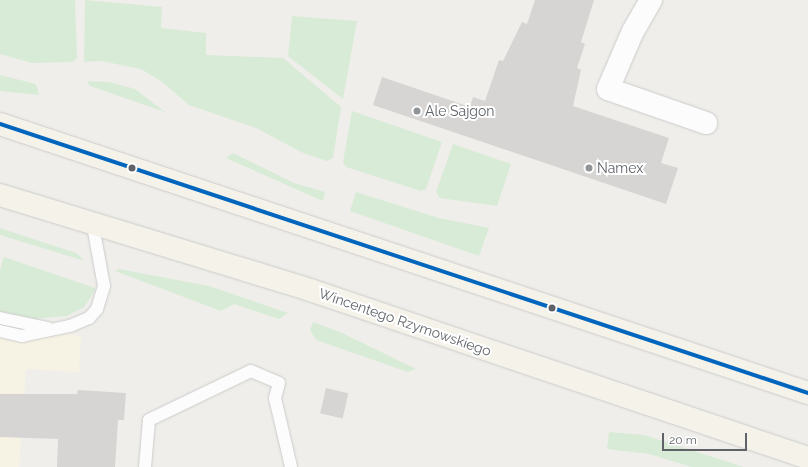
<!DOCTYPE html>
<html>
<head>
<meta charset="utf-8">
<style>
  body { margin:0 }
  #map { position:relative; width:808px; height:467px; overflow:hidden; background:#efeeea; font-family:Raleway,sans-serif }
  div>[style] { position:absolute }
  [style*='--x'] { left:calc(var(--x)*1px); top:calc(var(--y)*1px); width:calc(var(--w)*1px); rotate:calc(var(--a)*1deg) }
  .commercial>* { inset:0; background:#f7f3e4 }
  .green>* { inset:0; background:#d8ebd6 }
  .building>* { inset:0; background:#d6d5d3; transform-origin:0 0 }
  .roads { filter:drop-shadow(0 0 1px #cbcccc) drop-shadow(0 0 1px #cbcccc) }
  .lane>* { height:12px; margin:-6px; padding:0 6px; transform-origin:6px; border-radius:6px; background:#fdfcfc }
  .street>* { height:22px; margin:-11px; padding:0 11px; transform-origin:11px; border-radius:11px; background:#fdfcfc }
  .primary>* { height:22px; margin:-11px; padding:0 11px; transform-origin:11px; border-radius:11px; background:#f4f2e9 }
  .bus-1>* { height:4px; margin:-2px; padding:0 2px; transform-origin:2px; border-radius:2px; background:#0065bd }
  .dots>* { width:11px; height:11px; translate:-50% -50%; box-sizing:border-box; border:2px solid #fff; border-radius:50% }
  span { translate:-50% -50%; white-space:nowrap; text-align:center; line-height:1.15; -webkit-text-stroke:4px #fff; paint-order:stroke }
  .poi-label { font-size:14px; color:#5f6368 }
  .left { translate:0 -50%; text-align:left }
  .street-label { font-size:14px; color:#5f6368 }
  .scale { position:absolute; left:662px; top:433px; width:85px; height:18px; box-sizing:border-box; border:2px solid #5f6368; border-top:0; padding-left:5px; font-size:12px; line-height:14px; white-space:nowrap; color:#5f6368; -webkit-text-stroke:3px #fff; paint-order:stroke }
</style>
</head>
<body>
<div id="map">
  <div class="commercial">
    <i style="clip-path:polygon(0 309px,81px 337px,79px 372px,26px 369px,19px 467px,0 467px)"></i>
  </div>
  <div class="green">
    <i style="clip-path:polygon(0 0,75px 0,77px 58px,73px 62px,32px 63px,0 54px)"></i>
    <i style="clip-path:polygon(85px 0,162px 7px,161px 28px,206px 33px,206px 55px,283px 58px,341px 107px,333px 158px,327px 161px,303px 153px,256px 128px,189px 105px,161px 81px,141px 69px,101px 61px,84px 62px)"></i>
    <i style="clip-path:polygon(292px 16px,357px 21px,343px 99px,288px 56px)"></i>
    <i style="clip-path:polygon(0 75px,36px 84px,39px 95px,0 91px)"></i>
    <i style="clip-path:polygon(87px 81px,109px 82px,135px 89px,165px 112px,90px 86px)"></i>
    <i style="clip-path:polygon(352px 111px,442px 142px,426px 189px,421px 191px,346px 167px,343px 162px)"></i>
    <i style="clip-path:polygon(453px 144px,511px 164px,497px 206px,440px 198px,436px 192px)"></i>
    <i style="clip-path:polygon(233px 153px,294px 183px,325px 192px,323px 201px,226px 158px)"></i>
    <i style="clip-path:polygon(356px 192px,439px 218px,489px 228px,479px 256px,350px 211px)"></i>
    <i style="clip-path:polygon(0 228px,76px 253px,85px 261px,0 235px)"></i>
    <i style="clip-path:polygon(4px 257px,95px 288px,94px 292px,84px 307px,67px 316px,32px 319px,0 312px,0 270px)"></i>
    <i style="clip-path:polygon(119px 269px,209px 286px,288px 313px,279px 319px,234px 304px,221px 311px,115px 271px)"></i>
    <i style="clip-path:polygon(313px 322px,340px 332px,416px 369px,408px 372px,316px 340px,310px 330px)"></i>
    <i style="clip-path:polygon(609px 432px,644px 435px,744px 467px,692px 467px,649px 454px,607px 449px)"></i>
  </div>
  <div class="building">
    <i style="clip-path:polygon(535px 0,594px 0,581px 42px,585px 44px,577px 68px,581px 70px,573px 106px,669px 138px,661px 163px,678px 168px,666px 204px,373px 105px,382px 77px,470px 107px,473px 97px,485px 101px,499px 60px,503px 61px,522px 22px,527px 24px)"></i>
    <i style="left:326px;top:388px;width:23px;height:26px;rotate:13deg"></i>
    <i style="clip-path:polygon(78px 390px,126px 393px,124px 420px,118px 420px,115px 467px,57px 467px,58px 439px,0 437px,0 394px,77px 394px)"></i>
  </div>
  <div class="roads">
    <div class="lane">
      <i style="--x:0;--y:318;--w:49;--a:11.8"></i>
      <i style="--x:0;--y:331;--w:23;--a:13"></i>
      <i style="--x:22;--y:336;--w:49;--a:-11.8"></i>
      <i style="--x:70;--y:326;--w:21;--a:-23"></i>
      <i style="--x:89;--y:318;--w:12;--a:-48"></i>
      <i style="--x:97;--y:309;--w:24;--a:-73"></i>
      <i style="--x:104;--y:286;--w:61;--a:-100.4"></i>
      <i style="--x:145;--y:467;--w:47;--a:-85.1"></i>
      <i style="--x:149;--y:420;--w:113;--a:-25.7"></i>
      <i style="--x:251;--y:371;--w:30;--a:23"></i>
      <i style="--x:279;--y:383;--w:16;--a:105"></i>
      <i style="--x:275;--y:398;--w:71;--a:76.9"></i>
    </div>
    <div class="street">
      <i style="--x:651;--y:0;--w:36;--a:120"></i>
      <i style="--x:633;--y:31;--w:63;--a:113.3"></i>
      <i style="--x:608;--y:89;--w:104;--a:19.1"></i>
    </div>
    <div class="primary">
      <i style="--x:0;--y:124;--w:852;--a:18.41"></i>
      <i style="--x:0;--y:195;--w:324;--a:17"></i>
      <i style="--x:310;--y:290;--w:526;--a:18.64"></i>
    </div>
  </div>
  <div class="bus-1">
    <i style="--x:0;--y:124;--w:852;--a:18.41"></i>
  </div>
  <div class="dots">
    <i style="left:417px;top:111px;background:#919496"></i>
    <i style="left:132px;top:168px;background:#5f6368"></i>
    <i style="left:589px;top:168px;background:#919496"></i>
    <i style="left:552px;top:308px;background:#5f6368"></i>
  </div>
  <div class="poi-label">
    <span class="left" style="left:425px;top:111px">Ale Sajgon</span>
    <span class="left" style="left:597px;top:168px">Namex</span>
  </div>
  <div class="street-label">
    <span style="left:405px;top:322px;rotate:19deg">Wincentego Rzymowskiego</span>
  </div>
  <div class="scale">20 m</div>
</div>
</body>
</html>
